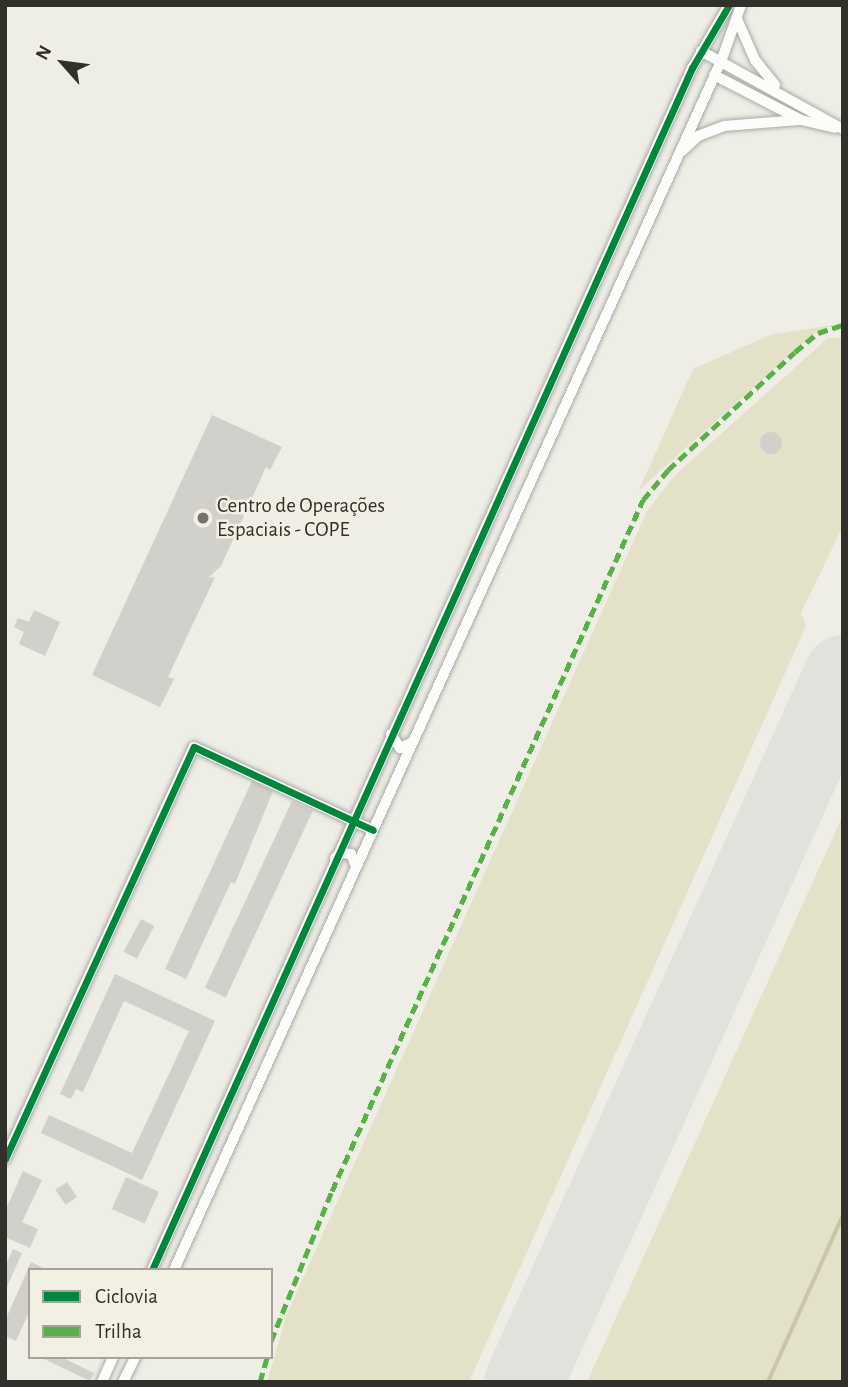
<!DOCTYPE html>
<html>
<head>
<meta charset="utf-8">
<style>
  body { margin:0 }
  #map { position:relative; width:848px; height:1387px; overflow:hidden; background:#eeede6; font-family:"Alegreya Sans",sans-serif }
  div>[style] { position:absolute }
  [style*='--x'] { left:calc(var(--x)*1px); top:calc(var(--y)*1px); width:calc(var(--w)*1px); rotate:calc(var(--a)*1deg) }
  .green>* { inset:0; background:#e4e1c9 }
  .stream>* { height:3.5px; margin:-1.75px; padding:0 1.75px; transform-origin:1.75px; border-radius:1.75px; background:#c9c5a7 }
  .taxiway>* { height:32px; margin:-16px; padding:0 16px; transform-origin:16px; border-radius:16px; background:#e2e2dc }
  .runway>* { height:79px; margin:-39.5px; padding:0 39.5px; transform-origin:39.5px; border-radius:39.5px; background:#e2e2dc }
  .building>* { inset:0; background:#d1d0cb; transform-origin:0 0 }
  .round { border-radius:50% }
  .roads { filter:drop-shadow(0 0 2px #abaaa5) drop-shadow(0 0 2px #abaaa5) }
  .street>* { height:10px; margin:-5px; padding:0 5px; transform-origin:5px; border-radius:5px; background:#fcfcfb }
  .quiet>* { height:5px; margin-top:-2.5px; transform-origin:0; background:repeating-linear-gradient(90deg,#56b246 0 10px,transparent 0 15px) }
  .cycleway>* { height:7px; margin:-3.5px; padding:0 3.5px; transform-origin:3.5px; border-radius:3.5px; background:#00873e }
  .dots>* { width:19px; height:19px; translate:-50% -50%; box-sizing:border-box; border:4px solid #f2f0e3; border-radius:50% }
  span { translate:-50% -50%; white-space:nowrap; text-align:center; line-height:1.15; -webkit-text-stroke:5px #f2f0e3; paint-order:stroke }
  .poi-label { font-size:21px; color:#31302b }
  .left { translate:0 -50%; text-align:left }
  .frame { position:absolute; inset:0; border:7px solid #31302b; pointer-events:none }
  .legend { position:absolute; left:28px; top:1268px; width:245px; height:91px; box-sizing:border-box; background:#f2f0e3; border:2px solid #a5a399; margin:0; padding:9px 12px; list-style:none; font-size:21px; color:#31302b }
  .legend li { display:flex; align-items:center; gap:14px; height:35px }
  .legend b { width:35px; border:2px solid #a5a399 }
  .north { position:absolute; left:28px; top:28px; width:70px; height:70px; -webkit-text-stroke:5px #f2f0e3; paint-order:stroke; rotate:298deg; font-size:19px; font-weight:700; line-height:28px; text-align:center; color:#31302b }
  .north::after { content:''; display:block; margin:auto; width:24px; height:32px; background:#31302b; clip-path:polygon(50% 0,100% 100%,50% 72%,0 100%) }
</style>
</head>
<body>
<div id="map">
  <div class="green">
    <i style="clip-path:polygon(833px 325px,812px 335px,639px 490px,693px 369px,770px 335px)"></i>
    <i style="clip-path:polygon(828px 338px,843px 338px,843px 526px,801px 613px,806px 626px,469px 1382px,267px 1382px,287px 1314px,647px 511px,674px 476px)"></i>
    <i style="clip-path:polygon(843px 815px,843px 1382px,587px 1382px)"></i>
  </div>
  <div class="stream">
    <i style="--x:768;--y:1382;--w:183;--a:-65.8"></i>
  </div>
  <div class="taxiway">
    <i style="--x:807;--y:756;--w:54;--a:-48"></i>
  </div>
  <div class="runway">
    <i style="--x:523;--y:1382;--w:777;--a:-65.68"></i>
  </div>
  <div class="building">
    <i style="clip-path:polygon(212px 415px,282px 447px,270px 470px,266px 467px,221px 566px,208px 578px,215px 577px,168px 677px,174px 679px,160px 707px,92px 675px)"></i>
    <i class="round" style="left:760px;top:432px;width:22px;height:22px"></i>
    <i style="clip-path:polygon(34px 610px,60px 622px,45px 656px,19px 644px,24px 632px,14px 627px,18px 618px,29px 622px)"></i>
    <i style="clip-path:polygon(252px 781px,273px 791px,235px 884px,231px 882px,186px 979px,165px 969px)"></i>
    <i style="left:292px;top:801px;width:23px;height:206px;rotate:25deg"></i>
    <i style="left:141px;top:919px;width:15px;height:37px;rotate:28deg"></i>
    <i style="clip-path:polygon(115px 974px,215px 1021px,142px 1180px,41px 1133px,49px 1115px,132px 1153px,189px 1031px,124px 1001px,83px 1092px,76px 1089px,71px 1099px,60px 1094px)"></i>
    <i style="clip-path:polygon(23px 1171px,42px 1180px,22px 1222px,38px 1229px,30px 1248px,5px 1237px,5px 1211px)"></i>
    <i style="left:126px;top:1177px;width:36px;height:35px;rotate:24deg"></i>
    <i style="left:67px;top:1182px;width:18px;height:14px;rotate:56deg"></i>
    <i style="clip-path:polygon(13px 1249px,22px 1253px,5px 1291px,5px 1267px)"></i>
    <i style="clip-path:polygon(31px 1262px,48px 1270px,30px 1270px,30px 1310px,16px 1341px,5px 1336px,5px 1321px)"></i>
    <i style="clip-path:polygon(40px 1357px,61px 1357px,94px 1373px,90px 1381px)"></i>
  </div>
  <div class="roads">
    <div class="street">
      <i style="--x:737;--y:19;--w:45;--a:66.3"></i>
      <i style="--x:755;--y:60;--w:32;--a:51"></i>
      <i style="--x:701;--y:51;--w:162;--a:28.8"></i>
      <i style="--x:714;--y:75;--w:98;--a:27.3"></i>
      <i style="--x:801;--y:120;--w:35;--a:13"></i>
      <i style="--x:682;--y:151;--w:22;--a:-43"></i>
      <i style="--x:698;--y:136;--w:28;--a:-21"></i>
      <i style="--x:724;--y:126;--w:75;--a:-4.6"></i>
      <i style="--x:391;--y:734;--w:17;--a:57"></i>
      <i style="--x:400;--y:748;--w:14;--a:-25"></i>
      <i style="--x:335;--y:858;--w:7;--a:-45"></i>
      <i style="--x:340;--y:853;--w:11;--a:5"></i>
      <i style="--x:351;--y:854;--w:14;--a:69"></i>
      <i style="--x:5;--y:1159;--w:453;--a:-65.4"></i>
      <i style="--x:194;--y:747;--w:197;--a:24.9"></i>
      <i style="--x:152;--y:1270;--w:1318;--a:-65.81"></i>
      <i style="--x:692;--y:68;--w:73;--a:-59.6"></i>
      <i style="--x:174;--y:1270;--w:1329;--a:-65.65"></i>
      <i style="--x:722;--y:59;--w:57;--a:-70.6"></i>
      <i style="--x:102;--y:1382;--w:27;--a:-66"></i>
      <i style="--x:123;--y:1382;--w:28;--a:-64"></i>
    </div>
  </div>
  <div class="quiet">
    <i style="--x:271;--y:1341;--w:162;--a:-67.9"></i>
    <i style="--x:332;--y:1191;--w:758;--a:-65.77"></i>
    <i style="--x:643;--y:500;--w:39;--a:-50"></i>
    <i style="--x:668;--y:470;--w:173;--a:-42.9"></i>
    <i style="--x:795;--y:352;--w:30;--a:-40"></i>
    <i style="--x:818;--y:333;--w:26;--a:-18"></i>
    <i style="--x:260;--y:1382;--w:26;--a:-74"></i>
  </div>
  <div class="cycleway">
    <i style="--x:5;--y:1159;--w:453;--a:-65.4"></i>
    <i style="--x:194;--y:747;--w:197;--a:24.9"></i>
    <i style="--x:152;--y:1270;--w:1318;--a:-65.81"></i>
    <i style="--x:692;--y:68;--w:73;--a:-59.6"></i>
  </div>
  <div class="dots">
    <i style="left:203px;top:518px;background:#73726c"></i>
  </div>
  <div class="poi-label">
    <span class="left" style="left:217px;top:518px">Centro de Operações<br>Espaciais - COPE</span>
  </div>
  <div class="frame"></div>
  <ul class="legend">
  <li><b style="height:9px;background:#00873e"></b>Ciclovia</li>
  <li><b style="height:9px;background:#56b246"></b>Trilha</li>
  </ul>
  <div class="north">N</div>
</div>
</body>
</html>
